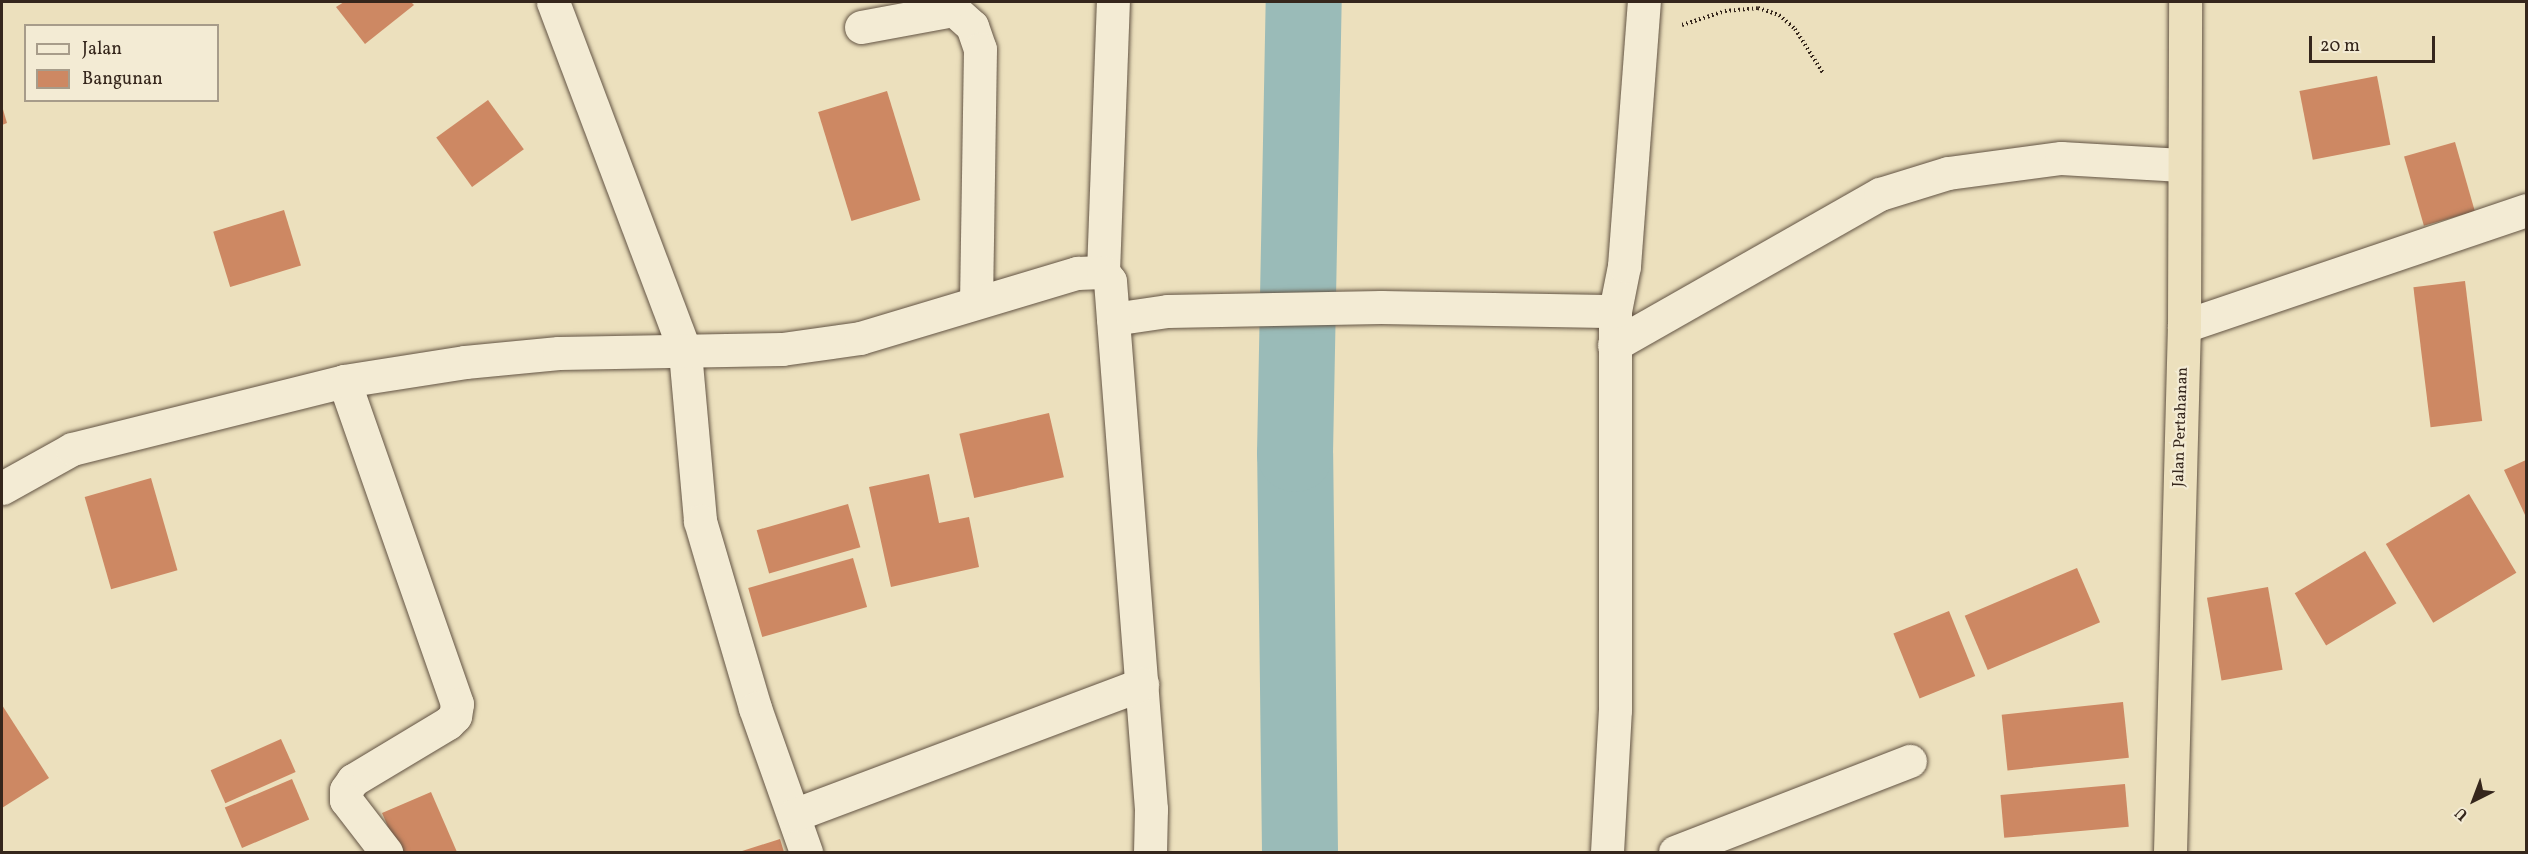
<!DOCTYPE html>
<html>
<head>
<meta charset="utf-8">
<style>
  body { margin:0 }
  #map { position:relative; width:2528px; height:854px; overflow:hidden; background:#ece0bd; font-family:Vollkorn,serif }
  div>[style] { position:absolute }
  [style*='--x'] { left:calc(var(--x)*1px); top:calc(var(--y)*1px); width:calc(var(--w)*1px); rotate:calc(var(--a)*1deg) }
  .river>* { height:76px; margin:-38px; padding:0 38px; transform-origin:38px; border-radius:38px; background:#9abbb8 }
  .building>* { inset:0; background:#cd8863; transform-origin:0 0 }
  .path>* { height:4px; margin-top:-2px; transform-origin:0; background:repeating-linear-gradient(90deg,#35261c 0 1.5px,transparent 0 4.5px) }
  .roads { filter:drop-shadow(0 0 2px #635444) drop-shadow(0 0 2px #635444) }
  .minor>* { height:33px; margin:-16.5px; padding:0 16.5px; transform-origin:16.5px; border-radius:16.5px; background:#f3ebd4 }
  .trunk>* { height:33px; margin:-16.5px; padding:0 16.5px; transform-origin:16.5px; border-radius:16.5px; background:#ece0bd }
  span { translate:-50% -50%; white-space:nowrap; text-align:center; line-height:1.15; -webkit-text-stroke:4.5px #f3ebd4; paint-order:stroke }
  .street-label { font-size:16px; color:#35261c }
  .frame { position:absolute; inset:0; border:3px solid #35261c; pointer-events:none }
  .legend { position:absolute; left:24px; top:24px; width:195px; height:78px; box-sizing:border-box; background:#f3ebd4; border:2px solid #a79c8a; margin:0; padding:8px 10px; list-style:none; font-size:18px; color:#35261c }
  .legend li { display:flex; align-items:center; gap:12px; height:30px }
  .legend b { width:30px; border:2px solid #a79c8a }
  .north { position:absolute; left:2444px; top:770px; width:60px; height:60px; -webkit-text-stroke:4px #f3ebd4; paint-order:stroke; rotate:222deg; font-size:16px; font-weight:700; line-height:24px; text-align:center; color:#35261c }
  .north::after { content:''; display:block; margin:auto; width:21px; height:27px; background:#35261c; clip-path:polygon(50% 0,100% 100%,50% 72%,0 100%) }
  .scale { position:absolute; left:2309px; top:36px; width:126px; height:27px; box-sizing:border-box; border:3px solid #35261c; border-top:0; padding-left:8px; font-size:18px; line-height:21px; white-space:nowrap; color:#35261c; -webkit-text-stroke:4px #f3ebd4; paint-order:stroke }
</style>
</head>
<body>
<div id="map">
  <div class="river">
    <i style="--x:1300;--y:852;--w:398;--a:-90.7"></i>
    <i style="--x:1295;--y:454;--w:452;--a:-88.9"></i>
  </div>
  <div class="building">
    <i style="clip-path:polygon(344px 2px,411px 2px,414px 5px,365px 44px,336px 7px)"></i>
    <i style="left:2377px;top:76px;width:70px;height:79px;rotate:79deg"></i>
    <i style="left:887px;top:91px;width:114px;height:72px;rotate:73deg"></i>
    <i style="left:488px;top:100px;width:61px;height:64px;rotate:54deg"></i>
    <i style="clip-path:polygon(2px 106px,7px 123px,2px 125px)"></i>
    <i style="left:2455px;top:142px;width:72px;height:53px;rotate:74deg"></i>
    <i style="left:284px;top:210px;width:58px;height:74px;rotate:73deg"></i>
    <i style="left:2465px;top:281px;width:141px;height:52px;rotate:83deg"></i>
    <i style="left:1049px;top:413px;width:66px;height:92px;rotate:77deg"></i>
    <i style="clip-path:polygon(2526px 460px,2526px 517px,2504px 470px)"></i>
    <i style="clip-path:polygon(929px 474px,939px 523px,969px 517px,979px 567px,891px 587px,869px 487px)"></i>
    <i style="left:151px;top:478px;width:96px;height:69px;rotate:74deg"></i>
    <i style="left:2469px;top:494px;width:92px;height:97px;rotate:59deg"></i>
    <i style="left:848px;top:504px;width:45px;height:95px;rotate:74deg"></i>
    <i style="left:2365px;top:551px;width:61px;height:82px;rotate:59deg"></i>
    <i style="left:853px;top:558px;width:51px;height:109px;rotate:74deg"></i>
    <i style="left:2077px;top:568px;width:59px;height:122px;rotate:67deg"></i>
    <i style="left:2268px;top:587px;width:84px;height:62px;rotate:80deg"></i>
    <i style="left:1949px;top:611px;width:70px;height:60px;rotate:68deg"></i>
    <i style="left:2123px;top:702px;width:56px;height:122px;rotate:84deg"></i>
    <i style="clip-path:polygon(2px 705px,49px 778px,2px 808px)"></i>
    <i style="left:281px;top:739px;width:36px;height:77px;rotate:66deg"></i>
    <i style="left:292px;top:779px;width:44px;height:73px;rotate:67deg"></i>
    <i style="left:2125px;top:784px;width:43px;height:125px;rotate:85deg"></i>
    <i style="clip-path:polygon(431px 792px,457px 852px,399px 852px,382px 813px)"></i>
    <i style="clip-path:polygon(780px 839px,784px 852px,739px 852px)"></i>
  </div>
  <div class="path">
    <i style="--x:1682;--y:25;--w:45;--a:-18"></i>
    <i style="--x:1725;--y:11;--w:33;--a:-5"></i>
    <i style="--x:1758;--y:8;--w:22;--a:18"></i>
    <i style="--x:1779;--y:15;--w:21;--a:41"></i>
    <i style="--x:1795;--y:29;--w:52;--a:57.5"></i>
  </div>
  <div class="roads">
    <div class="minor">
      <i style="--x:553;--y:2;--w:374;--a:69.3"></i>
      <i style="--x:685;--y:352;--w:170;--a:84.9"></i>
      <i style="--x:700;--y:521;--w:195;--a:73.6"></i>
      <i style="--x:755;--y:708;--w:153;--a:70.5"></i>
      <i style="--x:861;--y:27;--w:95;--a:-10.4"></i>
      <i style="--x:954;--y:10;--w:24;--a:42"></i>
      <i style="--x:972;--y:26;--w:24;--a:71"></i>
      <i style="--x:980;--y:49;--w:253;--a:90.9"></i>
      <i style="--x:1103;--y:272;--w:270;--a:-87.9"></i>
      <i style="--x:1113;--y:319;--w:55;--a:-8.4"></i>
      <i style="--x:1167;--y:311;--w:214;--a:-1.1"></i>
      <i style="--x:1381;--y:307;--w:234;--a:1"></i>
      <i style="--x:2184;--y:326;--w:361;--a:-18.7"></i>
      <i style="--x:1614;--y:345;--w:306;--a:-29.6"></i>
      <i style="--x:1880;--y:194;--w:71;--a:-17.2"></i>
      <i style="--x:1948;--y:173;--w:114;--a:-7.6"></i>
      <i style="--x:2061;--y:158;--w:121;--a:3.3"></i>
      <i style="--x:344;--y:381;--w:342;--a:70.7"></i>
      <i style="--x:457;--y:704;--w:12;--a:99"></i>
      <i style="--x:455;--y:716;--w:10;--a:135"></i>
      <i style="--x:448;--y:723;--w:111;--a:149"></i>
      <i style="--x:353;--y:780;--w:12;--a:125"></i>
      <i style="--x:346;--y:790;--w:10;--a:90"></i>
      <i style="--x:346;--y:800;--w:66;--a:52.4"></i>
      <i style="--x:2;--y:488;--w:80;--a:-29.1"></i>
      <i style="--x:72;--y:449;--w:280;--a:-14"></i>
      <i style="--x:344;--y:381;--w:122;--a:-8.9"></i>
      <i style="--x:465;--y:362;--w:94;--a:-5.5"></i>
      <i style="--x:559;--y:353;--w:223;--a:-1"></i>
      <i style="--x:782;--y:349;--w:79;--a:-8"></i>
      <i style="--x:860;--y:338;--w:227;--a:-16.7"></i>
      <i style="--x:1077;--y:273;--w:26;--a:-2"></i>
      <i style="--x:1103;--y:272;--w:11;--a:52"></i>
      <i style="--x:1110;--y:281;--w:530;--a:85.56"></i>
      <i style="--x:1151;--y:809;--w:43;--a:91.3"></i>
      <i style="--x:794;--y:815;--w:372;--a:-20.6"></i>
      <i style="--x:1607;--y:852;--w:142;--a:-86.8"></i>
      <i style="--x:1615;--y:710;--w:399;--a:-90"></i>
      <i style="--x:1615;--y:311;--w:46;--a:-78.7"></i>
      <i style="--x:1624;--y:266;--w:265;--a:-85.7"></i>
      <i style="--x:1675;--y:852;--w:252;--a:-21.2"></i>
    </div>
    <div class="trunk">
      <i style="--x:2170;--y:852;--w:526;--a:-88.48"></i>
      <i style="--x:2184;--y:326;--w:324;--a:-89.8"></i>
    </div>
  </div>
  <div class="street-label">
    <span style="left:2181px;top:427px;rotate:-88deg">Jalan Pertahanan</span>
  </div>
  <div class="frame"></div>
  <ul class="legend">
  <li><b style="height:8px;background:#f3ebd4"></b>Jalan</li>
  <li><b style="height:16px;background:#cd8863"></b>Bangunan</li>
  </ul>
  <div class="north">U</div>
  <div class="scale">20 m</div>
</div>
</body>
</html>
